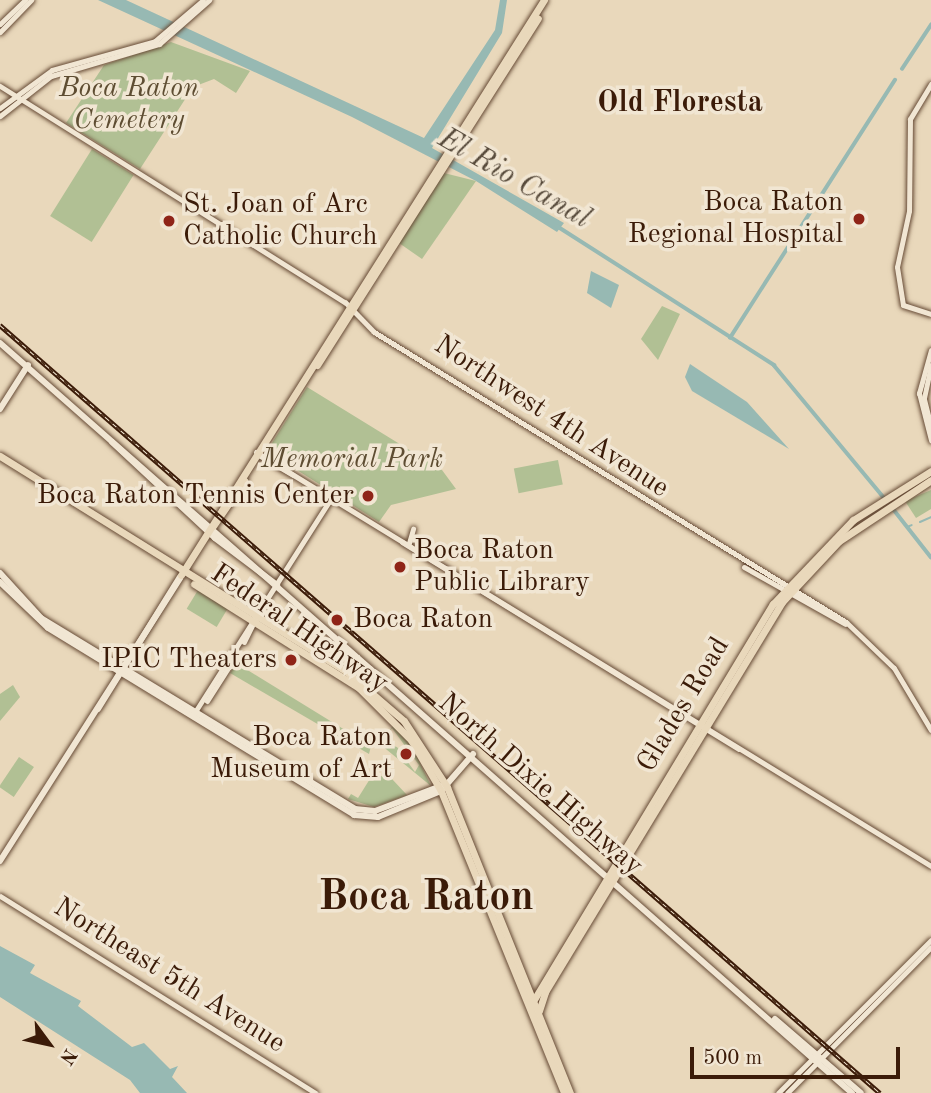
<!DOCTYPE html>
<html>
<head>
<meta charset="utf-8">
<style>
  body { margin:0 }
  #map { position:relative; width:931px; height:1093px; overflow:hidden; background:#e9d8bb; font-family:"Old Standard TT",serif }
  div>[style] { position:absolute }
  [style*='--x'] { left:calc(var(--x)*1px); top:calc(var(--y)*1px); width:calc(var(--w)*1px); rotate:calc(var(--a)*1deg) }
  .green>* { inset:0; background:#b1c094; transform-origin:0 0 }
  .water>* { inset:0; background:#97b9b3 }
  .stream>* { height:2px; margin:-1px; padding:0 1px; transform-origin:1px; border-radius:1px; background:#97b9b3 }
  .canal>* { height:3.5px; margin:-1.75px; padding:0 1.75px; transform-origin:1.75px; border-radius:1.75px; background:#97b9b3 }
  .roads { filter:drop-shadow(0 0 2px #664a35) drop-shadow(0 0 2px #664a35) }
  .tertiary>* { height:5px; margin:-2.5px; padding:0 2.5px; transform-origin:2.5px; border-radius:2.5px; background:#f1e6d3 }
  .secondary>* { height:6px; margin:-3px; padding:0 3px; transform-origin:3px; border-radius:3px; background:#f1e6d3 }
  .primary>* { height:7px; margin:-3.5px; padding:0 3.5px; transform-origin:3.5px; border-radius:3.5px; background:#e9d8bb }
  .rail>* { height:4.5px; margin-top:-2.25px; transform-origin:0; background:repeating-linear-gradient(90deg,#f1e6d3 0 5px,#3b1b08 0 10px); box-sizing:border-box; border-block:2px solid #3b1b08 }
  .dots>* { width:19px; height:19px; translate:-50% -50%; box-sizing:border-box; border:4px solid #f1e6d3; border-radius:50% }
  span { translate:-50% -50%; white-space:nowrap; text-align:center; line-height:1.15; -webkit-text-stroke:7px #f1e6d3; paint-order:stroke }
  .park-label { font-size:28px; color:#5e4d32; font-style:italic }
  .poi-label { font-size:28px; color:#3b1b08 }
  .right { translate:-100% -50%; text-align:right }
  .left { translate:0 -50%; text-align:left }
  .street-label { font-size:28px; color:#3b1b08 }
  .neighbourhood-label { font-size:30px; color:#3b1b08; font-weight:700 }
  .water-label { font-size:30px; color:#574a3b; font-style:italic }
  .town-label { font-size:42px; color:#3b1b08; font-weight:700 }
  .north { position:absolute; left:14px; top:1009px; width:70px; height:70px; -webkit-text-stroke:5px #f1e6d3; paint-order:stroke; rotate:123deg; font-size:19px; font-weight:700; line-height:28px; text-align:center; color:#3b1b08 }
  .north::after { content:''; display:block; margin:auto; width:24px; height:32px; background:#3b1b08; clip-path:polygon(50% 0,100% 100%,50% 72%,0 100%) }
  .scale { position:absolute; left:690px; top:1047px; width:210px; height:32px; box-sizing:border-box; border:4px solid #3b1b08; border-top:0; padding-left:9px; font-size:21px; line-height:24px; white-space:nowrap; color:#3b1b08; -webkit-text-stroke:5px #f1e6d3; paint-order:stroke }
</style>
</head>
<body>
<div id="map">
  <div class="green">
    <i style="clip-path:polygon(171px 42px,250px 71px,236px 93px,214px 79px,193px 87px,140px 169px,66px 123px,104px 65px)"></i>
    <i style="left:92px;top:149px;width:49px;height:79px;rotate:32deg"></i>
    <i style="clip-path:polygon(444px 173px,476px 181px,422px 259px,399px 243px)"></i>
    <i style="clip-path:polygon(662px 306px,680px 314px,658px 360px,641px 339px)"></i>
    <i style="clip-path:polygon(307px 387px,442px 470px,456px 489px,391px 505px,379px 522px,267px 451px)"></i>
    <i style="left:558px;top:460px;width:25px;height:45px;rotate:79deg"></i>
    <i style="clip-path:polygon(931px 490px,931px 509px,916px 518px,905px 501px)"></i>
    <i style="left:198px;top:590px;width:35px;height:22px;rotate:31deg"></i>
    <i style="clip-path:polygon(236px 663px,371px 746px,369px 754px,230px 673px)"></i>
    <i style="clip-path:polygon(13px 685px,20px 697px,0 721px,0 694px)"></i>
    <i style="clip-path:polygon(evenodd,393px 725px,410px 742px,431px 786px,381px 745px,393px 725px,392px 728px,419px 765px,415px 772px,397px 747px,382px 743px,392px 728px)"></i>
    <i style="left:19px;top:757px;width:18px;height:36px;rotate:34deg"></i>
    <i style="clip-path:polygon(373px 774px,392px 779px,407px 795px,374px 807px,348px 799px,351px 794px,358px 798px)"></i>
  </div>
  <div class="water">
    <i style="clip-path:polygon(98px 0,126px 0,424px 138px,495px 30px,500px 0,507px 0,502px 33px,432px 148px,564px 223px,557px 232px,476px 181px,352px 117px)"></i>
    <i style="clip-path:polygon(591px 271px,619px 285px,611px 308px,587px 293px)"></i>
    <i style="clip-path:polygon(690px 364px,747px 402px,789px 449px,692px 391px,685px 377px)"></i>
    <i style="clip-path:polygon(0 946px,35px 965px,30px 973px,81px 1001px,78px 1006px,132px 1047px,144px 1043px,170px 1069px,178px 1066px,172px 1077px,187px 1093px,140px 1093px,130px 1080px,0 997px)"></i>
  </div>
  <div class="stream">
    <i style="--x:920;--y:522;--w:12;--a:-24"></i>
    <i style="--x:907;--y:527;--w:5;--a:-22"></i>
  </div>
  <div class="canal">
    <i style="--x:902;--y:69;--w:53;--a:-56.6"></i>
    <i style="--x:557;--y:226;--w:258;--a:32.6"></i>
    <i style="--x:774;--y:365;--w:175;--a:50.3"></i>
    <i style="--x:730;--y:338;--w:306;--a:-57.4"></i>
    <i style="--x:891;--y:506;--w:65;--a:51.9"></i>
  </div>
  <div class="roads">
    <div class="tertiary">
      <i style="--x:0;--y:24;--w:35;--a:-44"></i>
      <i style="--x:0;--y:32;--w:45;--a:-45.9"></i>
      <i style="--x:931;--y:84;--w:41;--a:121"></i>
      <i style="--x:910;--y:119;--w:92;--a:90.6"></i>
      <i style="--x:909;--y:211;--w:57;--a:102.1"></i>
      <i style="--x:897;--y:267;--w:38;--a:81"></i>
      <i style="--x:903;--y:305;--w:29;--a:18"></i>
      <i style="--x:0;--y:86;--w:407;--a:32.1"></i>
      <i style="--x:345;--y:302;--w:42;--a:46"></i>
      <i style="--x:374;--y:332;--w:554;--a:31.57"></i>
      <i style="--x:846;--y:622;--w:66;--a:43.8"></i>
      <i style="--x:894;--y:668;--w:72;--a:59.2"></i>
      <i style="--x:0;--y:108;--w:64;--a:-36.2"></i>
      <i style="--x:52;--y:70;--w:107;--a:-15.7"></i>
      <i style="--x:155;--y:41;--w:63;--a:-40.5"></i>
      <i style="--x:0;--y:116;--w:65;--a:-38.1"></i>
      <i style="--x:51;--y:76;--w:113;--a:-16.5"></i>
      <i style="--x:159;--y:44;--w:67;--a:-41.3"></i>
      <i style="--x:931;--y:350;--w:45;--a:105.6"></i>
      <i style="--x:919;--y:393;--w:49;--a:75.7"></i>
      <i style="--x:931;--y:365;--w:35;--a:102"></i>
      <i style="--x:924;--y:399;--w:29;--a:76"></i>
      <i style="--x:256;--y:452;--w:792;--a:31.52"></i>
      <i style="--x:257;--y:454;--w:42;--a:30.3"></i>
      <i style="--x:402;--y:542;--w:395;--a:31.6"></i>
      <i style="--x:409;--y:543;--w:15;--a:-74"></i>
      <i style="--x:744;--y:567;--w:116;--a:29.4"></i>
      <i style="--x:244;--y:642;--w:25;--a:-64"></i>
      <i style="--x:207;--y:701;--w:43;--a:-57.4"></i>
      <i style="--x:193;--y:715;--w:255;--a:-57.5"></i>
      <i style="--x:0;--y:896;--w:372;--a:32"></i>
      <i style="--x:778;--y:1093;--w:216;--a:-45"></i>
      <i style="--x:787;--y:1093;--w:205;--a:-45.4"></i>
    </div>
    <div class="secondary">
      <i style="--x:0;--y:343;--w:1135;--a:41.36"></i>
      <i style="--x:0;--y:409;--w:52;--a:-57.5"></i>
      <i style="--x:112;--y:442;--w:141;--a:43"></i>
      <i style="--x:215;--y:538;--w:78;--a:37.2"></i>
      <i style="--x:0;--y:573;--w:61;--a:47.7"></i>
      <i style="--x:41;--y:618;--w:368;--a:31.3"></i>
      <i style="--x:355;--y:809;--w:20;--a:6"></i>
      <i style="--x:375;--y:811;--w:71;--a:-20.7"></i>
      <i style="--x:0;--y:582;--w:66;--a:43.8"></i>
      <i style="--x:48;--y:628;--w:359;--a:31.4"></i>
      <i style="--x:354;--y:815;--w:24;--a:5"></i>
      <i style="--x:378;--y:817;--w:68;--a:-22.4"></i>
      <i style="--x:441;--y:791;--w:49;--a:-49.1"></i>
      <i style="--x:98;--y:709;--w:155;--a:-58.2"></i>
      <i style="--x:0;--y:861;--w:335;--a:-57.5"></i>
      <i style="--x:775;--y:1019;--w:113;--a:40.7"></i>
    </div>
    <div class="primary">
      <i style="--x:317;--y:365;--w:411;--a:-57.5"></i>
      <i style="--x:0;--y:456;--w:409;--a:31.9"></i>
      <i style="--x:347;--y:672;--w:75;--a:40.7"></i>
      <i style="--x:404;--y:721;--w:79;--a:56.9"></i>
      <i style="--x:447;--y:787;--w:330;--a:68.1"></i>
      <i style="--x:213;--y:526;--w:55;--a:-55.4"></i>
      <i style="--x:181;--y:575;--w:680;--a:-57.74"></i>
      <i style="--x:194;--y:584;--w:195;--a:32.2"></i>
      <i style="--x:359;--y:688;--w:74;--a:45"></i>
      <i style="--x:411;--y:740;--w:59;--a:59.5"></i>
      <i style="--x:441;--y:791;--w:326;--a:67.8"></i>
      <i style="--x:532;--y:1003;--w:466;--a:-58.9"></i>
      <i style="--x:773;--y:604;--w:116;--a:-46.4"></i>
      <i style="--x:853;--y:520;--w:92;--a:-32.1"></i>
      <i style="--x:539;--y:1011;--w:20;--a:-72"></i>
      <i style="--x:545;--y:992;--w:456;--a:-58.7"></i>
      <i style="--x:782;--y:602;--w:83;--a:-46.9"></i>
      <i style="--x:839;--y:541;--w:110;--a:-33.5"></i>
    </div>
  </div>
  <div class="rail">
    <i style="--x:0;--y:325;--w:1168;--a:41.11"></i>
  </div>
  <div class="dots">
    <i style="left:859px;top:219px;background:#8f2418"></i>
    <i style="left:169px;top:221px;background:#8f2418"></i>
    <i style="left:368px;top:496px;background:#8f2418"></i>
    <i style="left:400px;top:567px;background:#8f2418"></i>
    <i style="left:337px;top:620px;background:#8f2418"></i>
    <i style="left:291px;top:660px;background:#8f2418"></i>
    <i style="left:406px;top:754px;background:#8f2418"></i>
  </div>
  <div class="park-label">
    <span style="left:129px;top:105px">Boca Raton<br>Cemetery</span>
    <span style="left:352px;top:460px">Memorial Park</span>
  </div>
  <div class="poi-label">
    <span class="right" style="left:843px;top:219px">Boca Raton<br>Regional Hospital</span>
    <span class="left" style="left:183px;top:221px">St. Joan of Arc<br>Catholic Church</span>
    <span class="right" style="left:354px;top:496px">Boca Raton Tennis Center</span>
    <span class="left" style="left:414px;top:567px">Boca Raton<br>Public Library</span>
    <span class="left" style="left:353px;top:620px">Boca Raton</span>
    <span class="right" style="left:277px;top:660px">IPIC Theaters</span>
    <span class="right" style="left:392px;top:754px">Boca Raton<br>Museum of Art</span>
  </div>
  <div class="street-label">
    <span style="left:551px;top:417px;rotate:33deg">Northwest 4th Avenue</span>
    <span style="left:299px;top:629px;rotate:34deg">Federal Highway</span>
    <span style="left:684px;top:705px;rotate:-59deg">Glades Road</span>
    <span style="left:540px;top:785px;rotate:41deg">North Dixie Highway</span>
    <span style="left:169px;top:976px;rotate:32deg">Northeast 5th Avenue</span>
  </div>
  <div class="neighbourhood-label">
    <span style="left:680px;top:103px">Old Floresta</span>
  </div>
  <div class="water-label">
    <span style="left:514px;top:179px;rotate:30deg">El Rio Canal</span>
  </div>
  <div class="town-label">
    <span style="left:426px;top:898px">Boca Raton</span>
  </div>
  <div class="north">N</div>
  <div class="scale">500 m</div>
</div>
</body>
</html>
